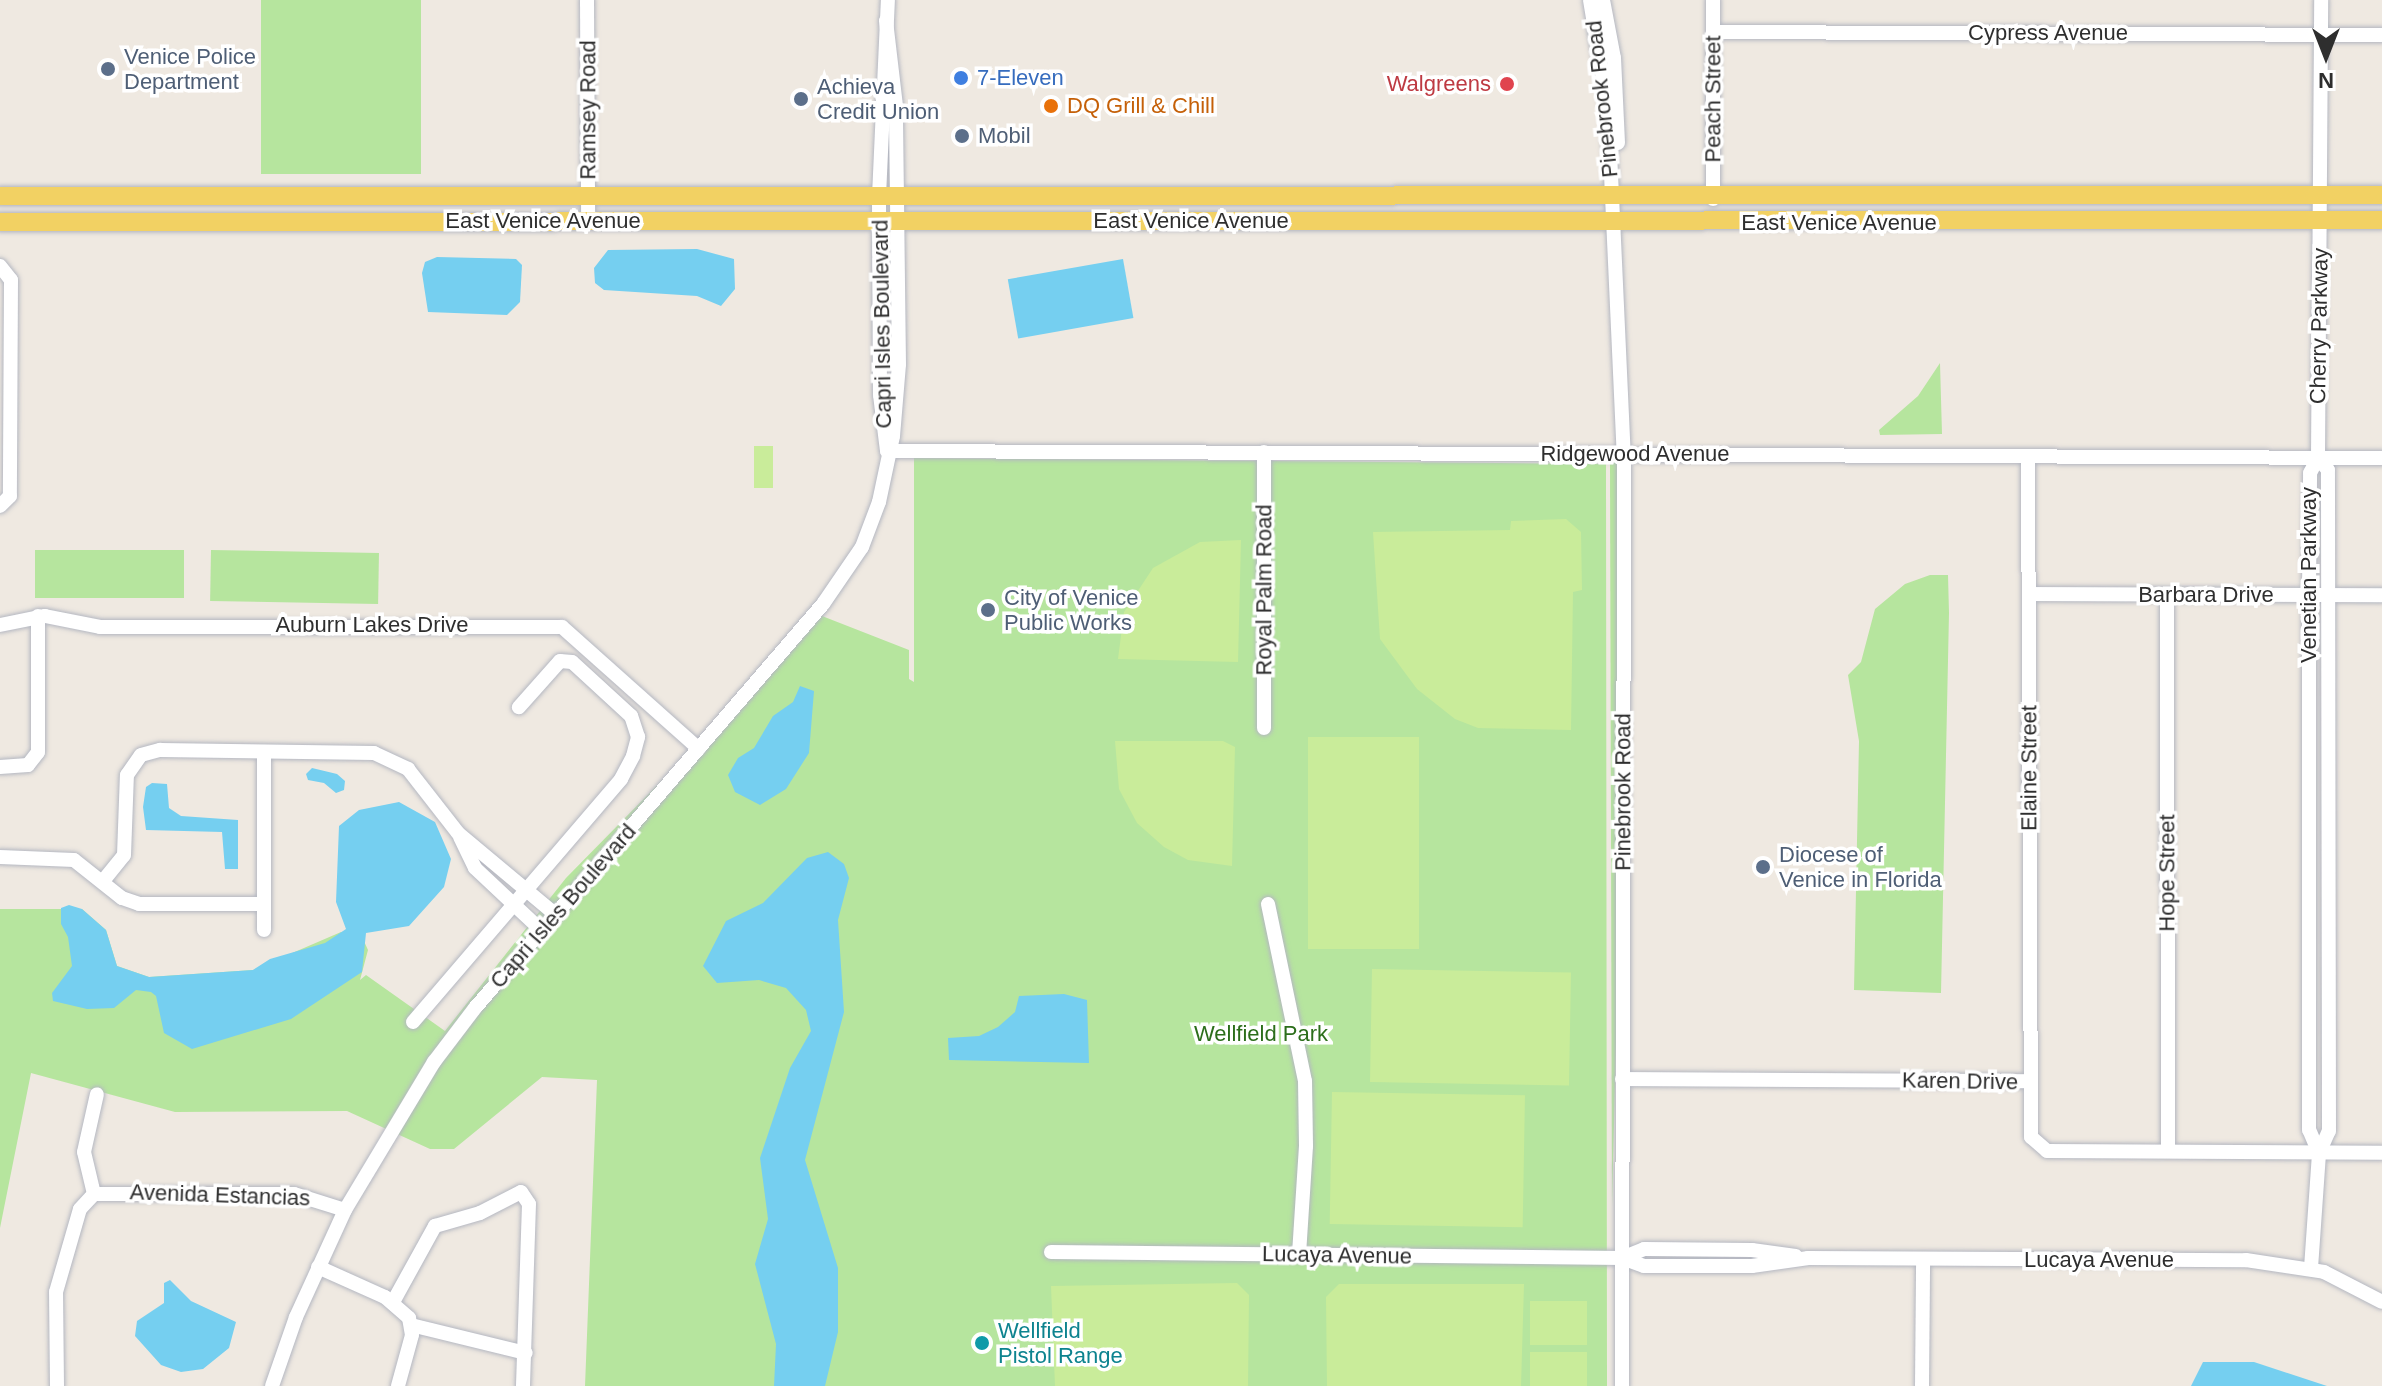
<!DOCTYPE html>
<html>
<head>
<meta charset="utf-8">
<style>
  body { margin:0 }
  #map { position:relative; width:2382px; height:1386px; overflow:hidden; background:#efe9e1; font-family:Helvetica,sans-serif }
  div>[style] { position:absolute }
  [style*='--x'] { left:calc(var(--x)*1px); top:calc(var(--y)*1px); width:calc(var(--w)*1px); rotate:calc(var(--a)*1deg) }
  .green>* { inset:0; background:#b6e59e; transform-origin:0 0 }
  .pitch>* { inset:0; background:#c9ec9a; transform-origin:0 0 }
  .water>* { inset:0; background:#75cff0; transform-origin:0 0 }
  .roads { filter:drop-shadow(0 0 2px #b4b7c1) drop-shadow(0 0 2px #b4b7c1) }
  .minor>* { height:14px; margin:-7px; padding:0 7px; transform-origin:7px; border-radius:7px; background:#fff }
  .major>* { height:18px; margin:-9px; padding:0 9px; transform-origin:9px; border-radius:9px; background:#f2d163 }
  .dots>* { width:22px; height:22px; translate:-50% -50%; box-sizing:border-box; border:4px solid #fff; border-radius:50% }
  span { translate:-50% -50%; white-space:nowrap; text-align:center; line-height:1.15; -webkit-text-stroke:7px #fff; paint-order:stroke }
  .street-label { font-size:22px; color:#2e2e2e }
  .service-label { font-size:22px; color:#4e5e75 }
  .left { translate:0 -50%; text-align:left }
  .shop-label { font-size:22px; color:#366cbe }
  .health-label { font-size:22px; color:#be3a42 }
  .right { translate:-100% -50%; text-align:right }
  .food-label { font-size:22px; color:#c56008 }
  .park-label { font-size:22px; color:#2c6e1b }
  .culture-label { font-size:22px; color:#0d838f }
  .north { position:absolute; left:2286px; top:16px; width:80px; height:80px; -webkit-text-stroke:6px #fff; paint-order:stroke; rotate:180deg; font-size:22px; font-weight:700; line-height:32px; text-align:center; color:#2e2e2e }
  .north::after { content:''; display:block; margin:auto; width:28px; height:36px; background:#2e2e2e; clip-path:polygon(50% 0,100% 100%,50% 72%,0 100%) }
</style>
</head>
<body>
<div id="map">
  <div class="green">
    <i style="left:261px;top:0;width:160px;height:174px"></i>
    <i style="clip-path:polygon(1940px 363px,1942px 434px,1880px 435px,1879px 430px,1918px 396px)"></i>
    <i style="clip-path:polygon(1618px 456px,1617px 1001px,1612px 1207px,1610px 461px)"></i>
    <i style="clip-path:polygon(914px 458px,1606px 464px,1607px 1386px,585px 1386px,597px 1080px,542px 1077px,454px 1149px,430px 1149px,347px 1111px,175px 1112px,31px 1073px,0 1228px,0 909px,82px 909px,106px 930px,117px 966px,149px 977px,253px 970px,341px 932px,362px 937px,368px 950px,360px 980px,366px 975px,445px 1031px,566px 878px,677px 765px,440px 1043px,480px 1012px,822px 616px,909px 650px,909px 679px,914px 682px)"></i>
    <i style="left:35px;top:550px;width:149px;height:48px"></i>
    <i style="left:211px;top:550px;width:168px;height:51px;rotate:1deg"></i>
    <i style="clip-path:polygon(1930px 575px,1948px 575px,1949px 613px,1941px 993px,1854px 990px,1859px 741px,1848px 675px,1861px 662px,1875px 609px,1905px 584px)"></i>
  </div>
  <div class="pitch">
    <i style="left:754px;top:446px;width:19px;height:42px"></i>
    <i style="clip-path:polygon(1566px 519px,1581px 532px,1582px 590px,1573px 592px,1571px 730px,1478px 728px,1455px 719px,1417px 689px,1380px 639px,1373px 532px,1510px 530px,1511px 521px)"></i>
    <i style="clip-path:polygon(1241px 540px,1238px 662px,1118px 659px,1124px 612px,1153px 568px,1200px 542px)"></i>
    <i style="left:1308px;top:737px;width:111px;height:212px"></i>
    <i style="clip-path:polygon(1115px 741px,1223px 741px,1235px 747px,1232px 866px,1188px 860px,1164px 847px,1137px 823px,1119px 789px)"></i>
    <i style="left:1372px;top:969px;width:199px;height:113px;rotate:1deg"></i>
    <i style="left:1332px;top:1092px;width:193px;height:132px;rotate:1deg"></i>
    <i style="clip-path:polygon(1237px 1283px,1249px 1295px,1248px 1386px,1055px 1386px,1051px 1286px)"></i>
    <i style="clip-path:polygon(1339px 1284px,1524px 1284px,1521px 1386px,1327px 1386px,1326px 1297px)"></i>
    <i style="left:1530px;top:1301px;width:57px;height:44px"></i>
    <i style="left:1530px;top:1352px;width:57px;height:34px"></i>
  </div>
  <div class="water">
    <i style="clip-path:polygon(697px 249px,734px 259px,735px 289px,721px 306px,697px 296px,604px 290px,595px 283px,594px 268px,608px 250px)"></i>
    <i style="clip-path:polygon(437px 257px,516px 259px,522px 265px,520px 302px,507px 315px,428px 312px,422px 273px,425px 262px)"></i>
    <i style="left:1123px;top:259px;width:60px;height:117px;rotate:80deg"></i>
    <i style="clip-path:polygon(800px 686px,814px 691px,809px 753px,786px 789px,760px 805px,735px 792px,728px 775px,738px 758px,754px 748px,773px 716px,793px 702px)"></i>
    <i style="clip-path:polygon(312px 768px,337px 774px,345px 781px,344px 790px,336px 793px,324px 783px,308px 780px,306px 774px)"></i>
    <i style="clip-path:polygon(152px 783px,167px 784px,169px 808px,181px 816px,238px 820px,238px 869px,225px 869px,222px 832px,146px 830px,143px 807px,146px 787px)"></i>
    <i style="clip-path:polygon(399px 802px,435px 822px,451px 859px,444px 887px,409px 926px,366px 933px,362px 972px,291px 1019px,192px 1049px,164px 1033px,156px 996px,151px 992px,136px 990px,114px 1008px,87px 1009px,53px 1001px,52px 993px,72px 966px,68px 937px,61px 924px,61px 908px,69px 905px,82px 909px,106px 930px,117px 966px,149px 977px,253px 970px,270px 959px,325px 943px,346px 929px,336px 902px,339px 826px,359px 810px)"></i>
    <i style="clip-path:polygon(828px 852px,844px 864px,849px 878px,838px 920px,844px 1012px,805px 1160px,838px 1268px,838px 1332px,825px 1386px,774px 1386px,776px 1344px,755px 1264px,768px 1219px,760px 1158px,790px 1068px,811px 1031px,806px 1010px,786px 988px,759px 980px,717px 983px,703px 966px,726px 921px,763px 903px,807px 858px)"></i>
    <i style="clip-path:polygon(1064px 994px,1087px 1000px,1089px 1063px,949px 1060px,948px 1038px,979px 1036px,998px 1027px,1015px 1012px,1019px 996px)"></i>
    <i style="clip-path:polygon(170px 1280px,191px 1301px,236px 1322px,229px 1348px,203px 1369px,181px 1372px,161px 1365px,135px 1336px,137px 1321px,164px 1303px,164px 1283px)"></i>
    <i style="clip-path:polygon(2203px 1362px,2254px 1362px,2327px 1386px,2191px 1386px)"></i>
  </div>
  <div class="roads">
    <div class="minor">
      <i style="--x:587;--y:0;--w:220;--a:89.7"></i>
      <i style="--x:1590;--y:0;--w:109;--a:80.5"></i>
      <i style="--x:1608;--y:108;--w:346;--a:87.4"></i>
      <i style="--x:1624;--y:454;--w:932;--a:90.12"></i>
      <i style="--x:1603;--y:0;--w:59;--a:79.3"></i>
      <i style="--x:1614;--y:58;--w:85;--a:87.3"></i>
      <i style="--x:1713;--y:32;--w:669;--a:0.26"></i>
      <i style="--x:1713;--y:199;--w:199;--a:-90"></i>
      <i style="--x:0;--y:266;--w:18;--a:52"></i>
      <i style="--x:11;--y:280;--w:216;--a:90.3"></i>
      <i style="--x:10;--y:496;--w:14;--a:135"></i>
      <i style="--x:887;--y:451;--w:1495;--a:0.27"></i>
      <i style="--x:887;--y:451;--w:56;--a:-97.1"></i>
      <i style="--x:880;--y:395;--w:199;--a:-90.3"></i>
      <i style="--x:879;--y:196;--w:196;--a:-87.4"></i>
      <i style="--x:1264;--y:452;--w:276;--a:90"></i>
      <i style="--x:2028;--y:456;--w:681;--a:89.75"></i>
      <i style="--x:2031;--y:1137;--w:21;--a:41"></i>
      <i style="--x:2047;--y:1151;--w:335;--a:0.3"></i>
      <i style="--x:2029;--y:594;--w:353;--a:0.2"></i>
      <i style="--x:2167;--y:595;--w:556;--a:89.9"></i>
      <i style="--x:0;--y:625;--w:46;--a:-11.3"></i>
      <i style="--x:45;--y:616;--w:56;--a:11.3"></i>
      <i style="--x:100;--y:627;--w:462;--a:0"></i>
      <i style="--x:562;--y:627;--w:183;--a:41.7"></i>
      <i style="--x:0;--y:767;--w:28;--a:-4"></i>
      <i style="--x:28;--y:765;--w:16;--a:-52"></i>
      <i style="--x:38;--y:752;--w:136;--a:-90"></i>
      <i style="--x:460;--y:837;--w:34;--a:64"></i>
      <i style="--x:475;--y:868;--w:92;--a:43.2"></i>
      <i style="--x:0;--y:857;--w:74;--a:2.3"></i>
      <i style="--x:74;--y:860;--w:61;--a:38.4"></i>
      <i style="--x:122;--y:898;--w:18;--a:19"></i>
      <i style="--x:139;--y:904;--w:125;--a:0"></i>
      <i style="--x:103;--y:881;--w:33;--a:-51"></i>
      <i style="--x:124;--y:855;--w:80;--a:-87.9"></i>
      <i style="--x:127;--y:775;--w:24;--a:-55"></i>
      <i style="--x:141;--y:755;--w:20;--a:-15"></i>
      <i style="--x:160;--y:750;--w:214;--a:0.8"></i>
      <i style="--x:374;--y:753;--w:38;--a:25"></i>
      <i style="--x:408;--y:769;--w:81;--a:52"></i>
      <i style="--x:458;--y:833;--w:128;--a:39.9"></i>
      <i style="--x:1268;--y:904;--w:181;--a:78.2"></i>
      <i style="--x:1305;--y:1081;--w:65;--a:89.1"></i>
      <i style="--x:1306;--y:1146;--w:108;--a:93.7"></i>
      <i style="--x:264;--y:930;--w:178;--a:-90"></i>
      <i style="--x:413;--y:1022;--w:320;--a:-49.4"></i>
      <i style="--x:621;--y:779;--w:26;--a:-62"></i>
      <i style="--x:633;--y:756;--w:20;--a:-75"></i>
      <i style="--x:638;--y:737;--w:22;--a:-108"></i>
      <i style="--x:631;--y:716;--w:80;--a:-137.5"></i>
      <i style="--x:572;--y:662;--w:12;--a:-175"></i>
      <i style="--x:560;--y:661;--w:62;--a:131.7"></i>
      <i style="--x:1622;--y:1079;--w:406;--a:0.3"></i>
      <i style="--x:2319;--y:1153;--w:25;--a:-113"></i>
      <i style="--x:2309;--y:1130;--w:535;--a:-90"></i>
      <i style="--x:2309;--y:595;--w:122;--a:-89.5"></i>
      <i style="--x:2310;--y:473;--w:17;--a:-62"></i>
      <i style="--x:2318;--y:458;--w:458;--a:-89.6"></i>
      <i style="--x:94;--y:1194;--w:43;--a:-103.4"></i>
      <i style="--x:84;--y:1152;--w:59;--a:-77.4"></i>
      <i style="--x:1051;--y:1252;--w:571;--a:0.6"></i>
      <i style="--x:1622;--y:1258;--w:23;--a:20"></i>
      <i style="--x:1644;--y:1266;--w:108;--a:0"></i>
      <i style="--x:1752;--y:1266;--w:57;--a:-8.1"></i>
      <i style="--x:1808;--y:1258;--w:438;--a:0.3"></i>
      <i style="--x:2246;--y:1260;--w:79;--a:8.7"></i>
      <i style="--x:2324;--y:1272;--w:65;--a:27.3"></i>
      <i style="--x:1622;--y:1258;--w:24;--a:-22"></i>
      <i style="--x:1644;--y:1249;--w:108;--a:0.5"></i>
      <i style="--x:1752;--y:1250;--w:44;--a:7.8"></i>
      <i style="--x:318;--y:1267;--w:73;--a:24.1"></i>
      <i style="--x:385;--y:1297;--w:32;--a:41"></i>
      <i style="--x:409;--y:1318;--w:17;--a:80"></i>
      <i style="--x:412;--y:1335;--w:53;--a:105.4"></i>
      <i style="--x:2311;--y:1268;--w:115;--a:-86"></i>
      <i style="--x:2319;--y:1153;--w:24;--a:-66"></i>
      <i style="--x:2329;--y:1131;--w:661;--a:-90.09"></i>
      <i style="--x:2328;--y:470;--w:16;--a:-130"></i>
      <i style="--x:393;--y:1302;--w:87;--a:-61.1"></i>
      <i style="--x:435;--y:1226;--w:47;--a:-16.1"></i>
      <i style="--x:480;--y:1213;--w:46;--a:-27.1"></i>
      <i style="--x:521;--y:1192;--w:14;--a:56"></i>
      <i style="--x:529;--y:1204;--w:182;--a:91.9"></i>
      <i style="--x:411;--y:1325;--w:118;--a:13.7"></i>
      <i style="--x:57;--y:1386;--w:94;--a:-90.6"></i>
      <i style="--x:56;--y:1292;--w:86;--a:-73.9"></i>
      <i style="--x:80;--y:1209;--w:21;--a:-47"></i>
      <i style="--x:94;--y:1194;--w:200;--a:0"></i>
      <i style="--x:294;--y:1194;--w:53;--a:17.4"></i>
      <i style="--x:272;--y:1386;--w:73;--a:-70.8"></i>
      <i style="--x:296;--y:1317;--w:118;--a:-65.4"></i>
      <i style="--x:345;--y:1210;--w:173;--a:-59"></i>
      <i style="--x:434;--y:1062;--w:68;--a:-52.8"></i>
      <i style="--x:475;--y:1008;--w:533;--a:-49.26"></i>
      <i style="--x:823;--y:604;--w:69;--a:-55.6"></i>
      <i style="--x:862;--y:547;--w:48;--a:-69.3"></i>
      <i style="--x:879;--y:502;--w:67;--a:-78"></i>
      <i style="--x:893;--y:436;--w:72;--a:-85.2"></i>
      <i style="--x:899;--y:364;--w:258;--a:-90.7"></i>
      <i style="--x:896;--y:106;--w:86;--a:-96.7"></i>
      <i style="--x:1922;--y:1386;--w:127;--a:-89.5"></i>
    </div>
    <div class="major">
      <i style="--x:0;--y:196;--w:2382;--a:-0.02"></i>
      <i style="--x:0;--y:222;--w:2382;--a:-0.05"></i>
    </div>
  </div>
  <div class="dots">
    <i style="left:108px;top:69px;background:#5c6f8a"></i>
    <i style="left:961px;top:78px;background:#3f7fe0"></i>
    <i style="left:1507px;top:84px;background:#e0444e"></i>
    <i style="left:801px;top:99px;background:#5c6f8a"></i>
    <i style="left:1051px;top:106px;background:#e8710a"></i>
    <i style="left:962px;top:136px;background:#5c6f8a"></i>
    <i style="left:988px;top:610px;background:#5c6f8a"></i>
    <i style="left:1763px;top:867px;background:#5c6f8a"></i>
    <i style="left:982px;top:1343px;background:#0f9aa8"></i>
  </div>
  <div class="street-label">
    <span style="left:2048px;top:33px">Cypress Avenue</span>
    <span style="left:1602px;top:99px;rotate:-96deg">Pinebrook Road</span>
    <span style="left:1713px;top:99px;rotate:-90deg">Peach Street</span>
    <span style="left:588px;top:110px;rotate:-90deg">Ramsey Road</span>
    <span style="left:543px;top:221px">East Venice Avenue</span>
    <span style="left:1191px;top:221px">East Venice Avenue</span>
    <span style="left:1839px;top:223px">East Venice Avenue</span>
    <span style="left:882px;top:324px;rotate:-91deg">Capri Isles Boulevard</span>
    <span style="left:2319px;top:326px;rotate:-89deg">Cherry Parkway</span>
    <span style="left:1635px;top:454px">Ridgewood Avenue</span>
    <span style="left:2309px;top:575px;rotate:-90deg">Venetian Parkway</span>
    <span style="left:1264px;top:590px;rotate:-90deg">Royal Palm Road</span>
    <span style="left:2206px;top:595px">Barbara Drive</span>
    <span style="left:372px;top:625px">Auburn Lakes Drive</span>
    <span style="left:2029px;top:768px;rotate:-90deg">Elaine Street</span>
    <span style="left:1623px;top:792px;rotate:-90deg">Pinebrook Road</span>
    <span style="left:2167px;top:873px;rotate:-90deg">Hope Street</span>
    <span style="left:563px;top:906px;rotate:-49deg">Capri Isles Boulevard</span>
    <span style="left:1960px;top:1081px;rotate:1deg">Karen Drive</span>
    <span style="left:220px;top:1195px;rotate:2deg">Avenida Estancias</span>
    <span style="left:1337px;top:1255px;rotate:1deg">Lucaya Avenue</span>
    <span style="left:2099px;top:1260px">Lucaya Avenue</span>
  </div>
  <div class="service-label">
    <span class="left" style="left:124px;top:69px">Venice Police<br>Department</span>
    <span class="left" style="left:817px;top:99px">Achieva<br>Credit Union</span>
    <span class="left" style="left:978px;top:136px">Mobil</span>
    <span class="left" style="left:1004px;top:610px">City of Venice<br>Public Works</span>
    <span class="left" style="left:1779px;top:867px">Diocese of<br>Venice in Florida</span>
  </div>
  <div class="shop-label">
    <span class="left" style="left:977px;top:78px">7-Eleven</span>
  </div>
  <div class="health-label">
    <span class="right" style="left:1491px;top:84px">Walgreens</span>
  </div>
  <div class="food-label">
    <span class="left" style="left:1067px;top:106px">DQ Grill &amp; Chill</span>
  </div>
  <div class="park-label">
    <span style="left:1261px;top:1034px">Wellfield Park</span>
  </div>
  <div class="culture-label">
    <span class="left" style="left:998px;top:1343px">Wellfield<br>Pistol Range</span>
  </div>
  <div class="north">N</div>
</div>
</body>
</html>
